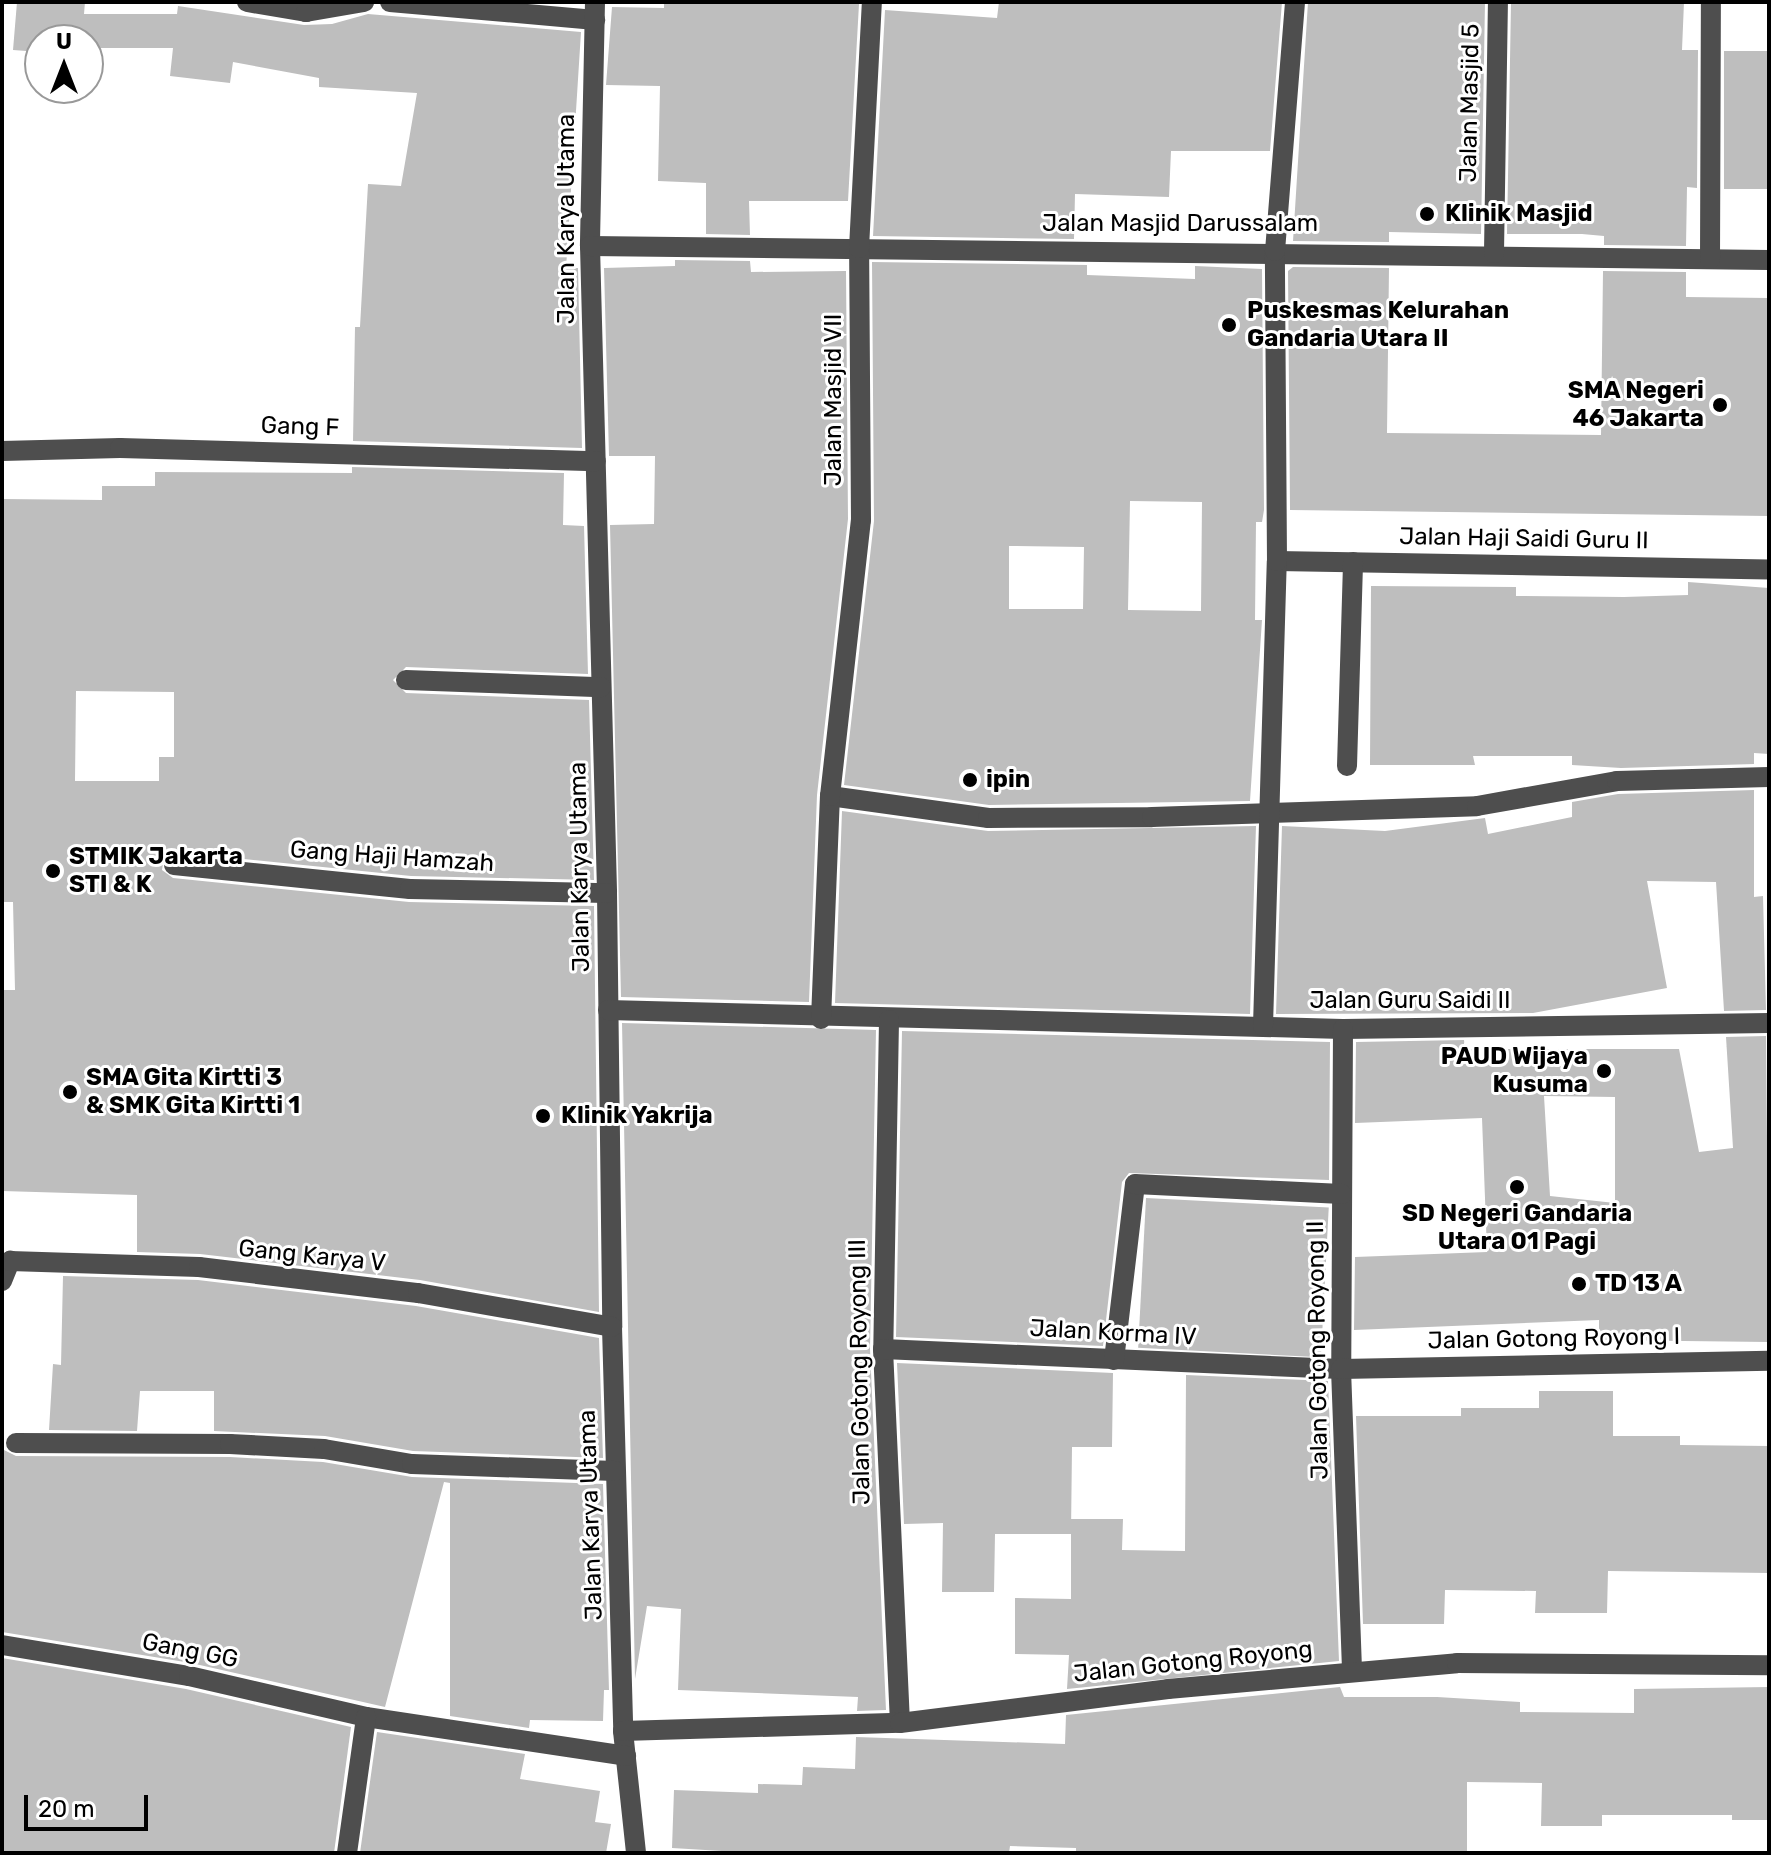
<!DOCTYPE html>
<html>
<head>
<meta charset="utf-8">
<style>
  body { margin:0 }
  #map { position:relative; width:1771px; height:1855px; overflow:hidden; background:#fff; font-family:Rubik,sans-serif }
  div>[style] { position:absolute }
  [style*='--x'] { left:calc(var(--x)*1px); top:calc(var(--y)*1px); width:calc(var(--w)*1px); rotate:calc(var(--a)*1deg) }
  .building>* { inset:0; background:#bebebe; transform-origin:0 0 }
  .minor>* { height:20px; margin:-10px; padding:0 10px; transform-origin:10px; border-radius:10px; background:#4e4e4e }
  .dots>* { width:22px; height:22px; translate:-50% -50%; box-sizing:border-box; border:4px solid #fff; border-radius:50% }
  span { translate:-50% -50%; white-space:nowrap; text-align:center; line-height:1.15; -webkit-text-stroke:6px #fff; paint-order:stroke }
  .street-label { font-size:24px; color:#000 }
  .poi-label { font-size:24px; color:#000; font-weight:700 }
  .left { translate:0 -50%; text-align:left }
  .right { translate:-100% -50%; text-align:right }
  .frame { position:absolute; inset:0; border:4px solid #000; pointer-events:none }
  .north { position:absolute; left:24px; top:24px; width:80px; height:80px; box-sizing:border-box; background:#fff; border:2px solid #999; border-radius:50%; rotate:0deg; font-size:22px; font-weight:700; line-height:32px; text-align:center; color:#000 }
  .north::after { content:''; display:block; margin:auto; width:28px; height:36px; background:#000; clip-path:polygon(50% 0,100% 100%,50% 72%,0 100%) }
  .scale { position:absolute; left:24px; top:1795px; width:124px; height:36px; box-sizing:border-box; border:4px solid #000; border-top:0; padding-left:10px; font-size:24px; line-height:28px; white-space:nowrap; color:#000; -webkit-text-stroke:6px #fff; paint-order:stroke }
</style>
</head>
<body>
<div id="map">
  <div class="building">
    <i style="clip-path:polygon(17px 2px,85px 2px,84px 14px,177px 14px,178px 6px,304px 25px,332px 24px,368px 14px,581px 32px,566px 269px,578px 268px,582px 448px,353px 441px,355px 327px,360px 327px,368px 184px,401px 186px,417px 93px,319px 87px,319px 78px,233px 62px,230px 83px,170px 76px,173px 48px,90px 48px,89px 56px,88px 40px,40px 40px,40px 52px,13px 50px)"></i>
    <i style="clip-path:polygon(664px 2px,859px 4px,848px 201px,749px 201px,750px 235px,706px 234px,706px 183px,658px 181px,660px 86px,606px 85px,612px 7px,664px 8px)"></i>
    <i style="clip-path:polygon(999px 2px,1282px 2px,1270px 151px,1171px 151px,1169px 197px,1075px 194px,1074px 239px,873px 236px,885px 10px,997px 18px)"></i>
    <i style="clip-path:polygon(1308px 2px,1485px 2px,1481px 234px,1389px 232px,1389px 242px,1293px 241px)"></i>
    <i style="clip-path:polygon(1511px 2px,1684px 2px,1682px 50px,1698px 50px,1697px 188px,1687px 187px,1686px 246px,1604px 245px,1604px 236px,1582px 234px,1507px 234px)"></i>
    <i style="left:1724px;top:51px;width:45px;height:138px"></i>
    <i style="clip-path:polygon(675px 260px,750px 261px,751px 272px,846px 271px,848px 519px,817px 795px,809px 1002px,621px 997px,610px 525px,654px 524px,655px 456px,609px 456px,604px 268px,675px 266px)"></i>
    <i style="clip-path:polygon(evenodd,872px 262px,1087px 265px,1087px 275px,1195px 279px,1195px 266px,1262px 269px,1264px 510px,1262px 522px,1256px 522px,1255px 620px,1262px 620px,1250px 801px,989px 805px,844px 785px,874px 521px,872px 262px,1130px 501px,1202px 502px,1201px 611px,1128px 610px,1130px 501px,872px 262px,1009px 546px,1084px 547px,1083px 609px,1009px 609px,1009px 546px)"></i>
    <i style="clip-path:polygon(1293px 267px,1389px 268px,1387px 433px,1601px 435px,1603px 271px,1686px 272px,1686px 297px,1769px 298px,1769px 516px,1290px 510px,1288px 271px)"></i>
    <i style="clip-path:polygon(evenodd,352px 467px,564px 473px,563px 525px,584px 526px,588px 674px,406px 667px,393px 680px,406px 693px,589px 700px,594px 880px,411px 876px,175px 852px,164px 857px,162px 870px,173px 878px,409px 902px,594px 906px,599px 1312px,420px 1280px,200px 1254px,137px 1252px,137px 1195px,2px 1191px,2px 990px,15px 990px,13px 902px,2px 902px,2px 499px,102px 500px,102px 486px,155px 486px,155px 472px,352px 473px,352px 467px,76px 691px,174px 692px,174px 757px,159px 757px,159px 781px,75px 781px,76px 691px)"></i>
    <i style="clip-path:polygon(1688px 582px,1769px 588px,1769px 754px,1754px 753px,1754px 764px,1621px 768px,1572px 765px,1572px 756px,1473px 756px,1475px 765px,1370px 765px,1371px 586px,1516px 587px,1516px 596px,1624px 597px,1688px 595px)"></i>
    <i style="clip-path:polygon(1754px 790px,1754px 897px,1763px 896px,1766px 1010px,1724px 1011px,1716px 882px,1647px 881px,1667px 988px,1533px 1013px,1276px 1014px,1282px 826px,1385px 831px,1485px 818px,1488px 834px,1572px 817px,1572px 802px,1618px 794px)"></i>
    <i style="clip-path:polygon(842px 811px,988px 831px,1256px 826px,1250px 1014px,835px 1003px)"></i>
    <i style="clip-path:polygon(622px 1023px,876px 1030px,870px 1349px,886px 1710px,857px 1711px,858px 1697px,678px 1690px,681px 1609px,647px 1606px,635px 1679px)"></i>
    <i style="clip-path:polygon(902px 1031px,1330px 1042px,1329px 1180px,1129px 1173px,1122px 1182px,1103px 1346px,896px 1337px)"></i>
    <i style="clip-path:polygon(evenodd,1766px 1036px,1769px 1342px,1599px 1340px,1599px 1320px,1354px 1330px,1355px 1257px,1487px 1252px,1482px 1118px,1355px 1123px,1356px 1042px,1464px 1040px,1465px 1049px,1679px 1049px,1699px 1152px,1733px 1148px,1726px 1037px,1766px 1036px,1544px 1096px,1615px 1097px,1615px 1203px,1550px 1196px,1544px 1096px)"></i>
    <i style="left:1146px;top:1198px;width:183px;height:150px;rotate:3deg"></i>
    <i style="clip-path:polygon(63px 1276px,198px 1280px,416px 1306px,599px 1338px,603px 1458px,413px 1451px,325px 1436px,214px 1431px,214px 1391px,140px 1391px,137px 1431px,49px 1430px,53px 1364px,61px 1365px)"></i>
    <i style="clip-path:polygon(897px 1363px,1113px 1373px,1112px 1447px,1072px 1447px,1071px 1534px,995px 1534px,994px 1592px,942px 1592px,943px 1523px,904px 1524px)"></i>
    <i style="clip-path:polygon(1186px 1375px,1328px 1381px,1339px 1661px,1067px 1689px,1069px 1655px,1015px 1654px,1015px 1598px,1071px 1599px,1071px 1519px,1123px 1519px,1122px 1550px,1185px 1551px)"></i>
    <i style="clip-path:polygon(1539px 1391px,1613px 1391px,1613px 1436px,1680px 1436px,1680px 1445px,1769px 1446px,1769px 1573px,1608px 1571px,1607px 1613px,1535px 1613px,1536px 1591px,1445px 1590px,1444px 1624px,1363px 1624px,1356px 1416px,1461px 1416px,1461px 1408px,1539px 1408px)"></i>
    <i style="clip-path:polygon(2px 1449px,16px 1456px,230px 1457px,323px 1462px,412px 1477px,603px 1484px,609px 1690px,604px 1690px,603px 1721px,530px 1720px,529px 1728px,450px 1716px,450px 1483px,444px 1482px,385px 1707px,191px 1663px,2px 1632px)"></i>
    <i style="clip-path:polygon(2px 1658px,186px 1689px,351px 1727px,334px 1853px,2px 1853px)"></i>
    <i style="clip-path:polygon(1340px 1687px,1344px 1697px,1437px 1697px,1520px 1702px,1520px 1712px,1634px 1713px,1634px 1689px,1769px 1687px,1769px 1820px,1732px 1820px,1732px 1815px,1602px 1815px,1602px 1826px,1541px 1826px,1542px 1783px,1467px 1782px,1467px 1853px,1076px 1853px,1076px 1848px,1010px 1846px,1009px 1853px,755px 1853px,672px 1848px,674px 1790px,758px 1793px,758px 1784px,802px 1785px,803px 1767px,855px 1769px,856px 1737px,1065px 1744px,1066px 1715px)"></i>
    <i style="clip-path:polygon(377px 1732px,525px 1754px,520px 1779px,600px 1791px,595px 1822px,611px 1824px,606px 1853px,360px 1853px)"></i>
  </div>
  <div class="minor">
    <i style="--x:247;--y:2;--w:60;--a:9.6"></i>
    <i style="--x:306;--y:12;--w:59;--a:-9.8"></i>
    <i style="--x:390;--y:2;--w:206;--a:5"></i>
    <i style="--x:595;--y:2;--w:244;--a:91.2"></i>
    <i style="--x:590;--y:246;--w:647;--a:88.49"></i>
    <i style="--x:607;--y:893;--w:434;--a:89.3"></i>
    <i style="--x:612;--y:1327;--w:404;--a:88.4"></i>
    <i style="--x:623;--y:1731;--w:123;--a:83.9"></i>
    <i style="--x:590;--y:246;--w:1179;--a:0.68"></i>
    <i style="--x:1494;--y:253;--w:251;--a:-89.1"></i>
    <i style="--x:1710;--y:259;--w:257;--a:-89.8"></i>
    <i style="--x:2;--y:451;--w:118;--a:-1.5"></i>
    <i style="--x:120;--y:448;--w:476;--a:1.6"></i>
    <i style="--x:1277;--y:561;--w:492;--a:1"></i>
    <i style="--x:406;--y:680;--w:195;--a:2.1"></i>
    <i style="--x:1347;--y:766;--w:204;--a:-88.3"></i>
    <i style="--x:830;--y:796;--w:160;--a:7.9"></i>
    <i style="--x:988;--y:818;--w:164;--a:-0.3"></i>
    <i style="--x:1152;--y:817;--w:325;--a:-1.9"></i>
    <i style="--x:1477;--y:806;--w:142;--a:-10.1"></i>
    <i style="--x:1617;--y:781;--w:152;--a:-1.5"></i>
    <i style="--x:174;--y:865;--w:237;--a:5.8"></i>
    <i style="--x:410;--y:889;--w:197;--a:1.2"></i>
    <i style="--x:608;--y:1010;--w:735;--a:1.48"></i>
    <i style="--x:1343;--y:1029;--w:426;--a:-0.8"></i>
    <i style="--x:821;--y:1019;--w:223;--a:-87.7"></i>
    <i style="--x:830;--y:796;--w:278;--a:-83.6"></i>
    <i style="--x:861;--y:520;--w:272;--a:-90.4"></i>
    <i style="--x:859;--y:248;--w:246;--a:-87"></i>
    <i style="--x:889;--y:1020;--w:329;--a:91"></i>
    <i style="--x:883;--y:1349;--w:374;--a:87.4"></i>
    <i style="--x:1263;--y:1026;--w:465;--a:-88.3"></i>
    <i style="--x:1277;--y:561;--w:310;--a:-90.4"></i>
    <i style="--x:1275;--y:251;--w:250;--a:-85.4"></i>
    <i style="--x:1343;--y:1029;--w:340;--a:90.3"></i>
    <i style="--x:1341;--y:1369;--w:302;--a:87.9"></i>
    <i style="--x:2;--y:1281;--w:22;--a:-68"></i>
    <i style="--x:10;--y:1261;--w:189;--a:1.8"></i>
    <i style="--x:199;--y:1267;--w:221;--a:6.8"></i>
    <i style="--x:418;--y:1293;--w:197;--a:9.9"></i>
    <i style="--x:883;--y:1349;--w:458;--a:2.5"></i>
    <i style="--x:1341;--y:1369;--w:428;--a:-1.1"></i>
    <i style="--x:1114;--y:1360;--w:177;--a:-83.2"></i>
    <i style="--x:1135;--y:1184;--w:207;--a:2.8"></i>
    <i style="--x:16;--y:1443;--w:214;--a:0.3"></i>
    <i style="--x:230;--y:1444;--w:94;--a:3"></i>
    <i style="--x:324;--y:1449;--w:89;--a:9.7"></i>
    <i style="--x:412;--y:1464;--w:203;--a:2"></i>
    <i style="--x:2;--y:1645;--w:190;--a:9.4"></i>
    <i style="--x:189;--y:1676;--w:182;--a:13"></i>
    <i style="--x:366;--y:1717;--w:263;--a:8.5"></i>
    <i style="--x:623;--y:1731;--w:277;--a:-1.7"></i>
    <i style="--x:900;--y:1723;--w:270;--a:-7.2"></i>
    <i style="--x:1168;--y:1689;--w:290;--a:-5.1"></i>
    <i style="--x:1457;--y:1663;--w:312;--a:0.4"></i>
    <i style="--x:347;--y:1853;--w:137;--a:-82"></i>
  </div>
  <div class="dots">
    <i style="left:1427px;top:214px;background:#000"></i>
    <i style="left:1229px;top:325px;background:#000"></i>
    <i style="left:1720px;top:405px;background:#000"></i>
    <i style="left:970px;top:780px;background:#000"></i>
    <i style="left:53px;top:871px;background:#000"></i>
    <i style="left:1604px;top:1071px;background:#000"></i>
    <i style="left:70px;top:1092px;background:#000"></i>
    <i style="left:543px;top:1116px;background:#000"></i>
    <i style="left:1517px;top:1187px;background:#000"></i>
    <i style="left:1579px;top:1284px;background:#000"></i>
  </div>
  <div class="street-label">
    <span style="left:1470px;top:103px;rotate:-89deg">Jalan Masjid 5</span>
    <span style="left:567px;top:219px;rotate:-90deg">Jalan Karya Utama</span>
    <span style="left:1180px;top:224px">Jalan Masjid Darussalam</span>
    <span style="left:834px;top:400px;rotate:-90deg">Jalan Masjid VII</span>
    <span style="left:300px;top:427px;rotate:2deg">Gang F</span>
    <span style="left:1524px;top:539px;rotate:1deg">Jalan Haji Saidi Guru II</span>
    <span style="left:392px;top:857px;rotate:4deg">Gang Haji Hamzah</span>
    <span style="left:580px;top:867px;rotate:-91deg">Jalan Karya Utama</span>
    <span style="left:1410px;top:1001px">Jalan Guru Saidi II</span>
    <span style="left:312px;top:1256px;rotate:6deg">Gang Karya V</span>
    <span style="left:1113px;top:1333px;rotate:3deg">Jalan Korma IV</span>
    <span style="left:1554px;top:1339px;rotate:-1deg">Jalan Gotong Royong I</span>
    <span style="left:1318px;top:1350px;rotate:-91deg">Jalan Gotong Royong II</span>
    <span style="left:860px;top:1372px;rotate:-91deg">Jalan Gotong Royong III</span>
    <span style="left:591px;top:1515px;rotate:-92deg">Jalan Karya Utama</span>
    <span style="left:190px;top:1651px;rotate:11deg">Gang GG</span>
    <span style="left:1193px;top:1662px;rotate:-6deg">Jalan Gotong Royong</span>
  </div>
  <div class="poi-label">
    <span class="left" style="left:1445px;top:214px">Klinik Masjid</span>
    <span class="left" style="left:1247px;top:325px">Puskesmas Kelurahan<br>Gandaria Utara II</span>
    <span class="right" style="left:1704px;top:405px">SMA Negeri<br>46 Jakarta</span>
    <span class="left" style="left:986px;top:780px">ipin</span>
    <span class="left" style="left:69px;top:871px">STMIK Jakarta<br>STI &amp; K</span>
    <span class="right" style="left:1588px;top:1071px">PAUD Wijaya<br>Kusuma</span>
    <span class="left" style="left:86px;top:1092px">SMA Gita Kirtti 3<br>&amp; SMK Gita Kirtti 1</span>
    <span class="left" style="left:561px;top:1116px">Klinik Yakrija</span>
    <span style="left:1517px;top:1228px">SD Negeri Gandaria<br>Utara 01 Pagi</span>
    <span class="left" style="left:1595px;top:1284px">TD 13 A</span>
  </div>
  <div class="frame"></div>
  <div class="north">U</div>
  <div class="scale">20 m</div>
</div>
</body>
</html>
